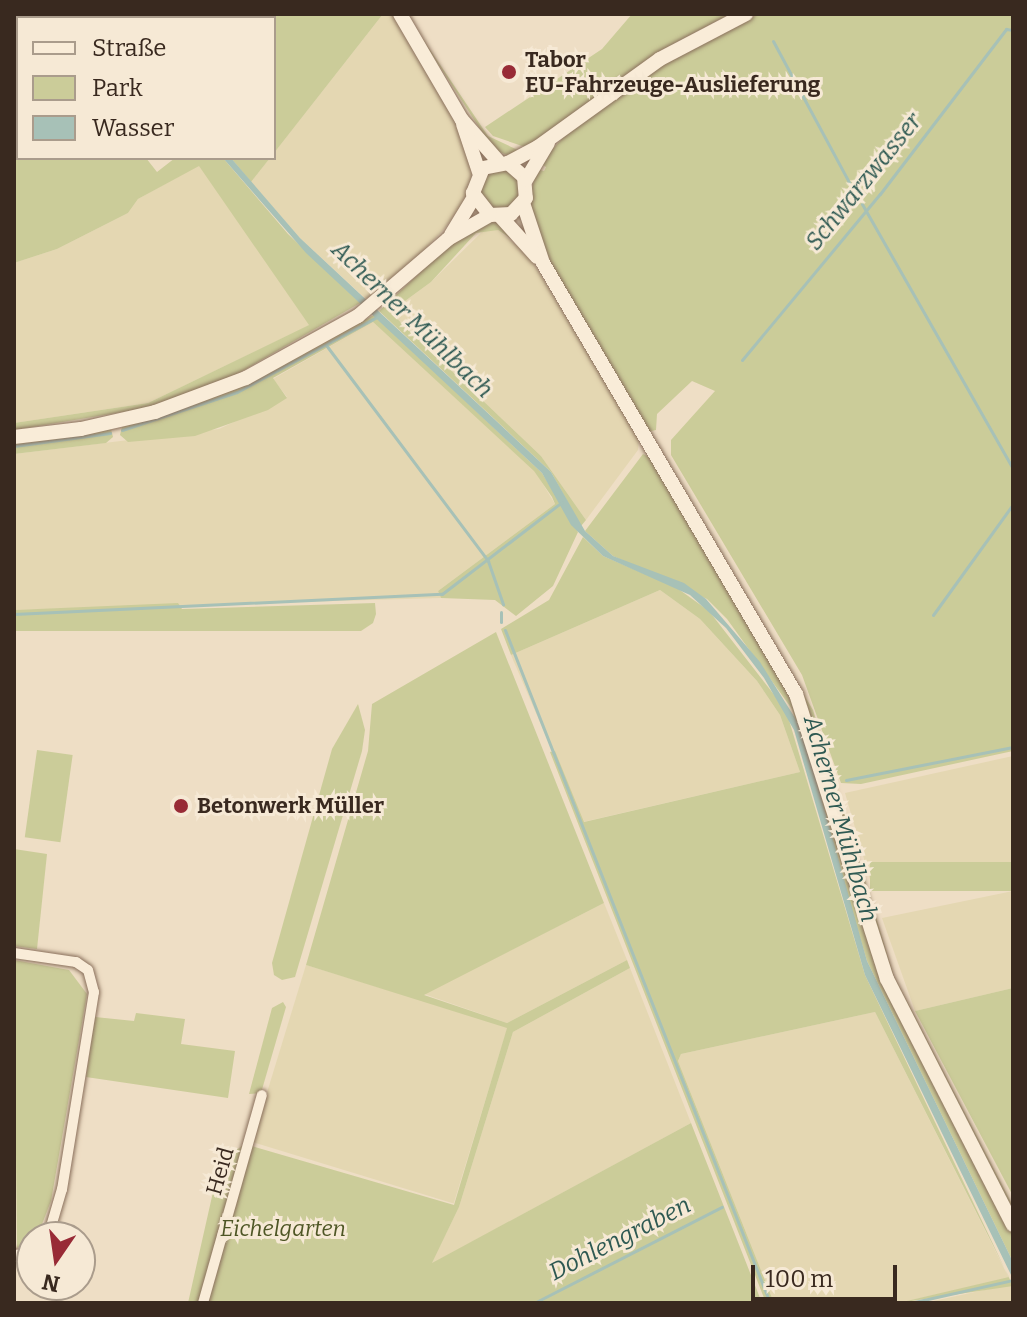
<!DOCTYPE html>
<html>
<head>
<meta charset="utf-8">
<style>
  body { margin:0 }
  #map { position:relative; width:1027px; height:1317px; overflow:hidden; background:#eedec5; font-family:Bitter,serif }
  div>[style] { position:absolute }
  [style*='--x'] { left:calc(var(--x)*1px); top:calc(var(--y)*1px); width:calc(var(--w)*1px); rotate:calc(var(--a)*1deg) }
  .farmland>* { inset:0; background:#e4d7b2; transform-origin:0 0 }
  .green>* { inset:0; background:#cbcc99; transform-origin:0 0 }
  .round { border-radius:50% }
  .water>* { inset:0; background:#a7c1b7 }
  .stream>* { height:3px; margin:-1.5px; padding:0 1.5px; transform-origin:1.5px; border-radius:1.5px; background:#a7c1b7 }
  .roads { filter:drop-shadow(0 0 2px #896f5b) drop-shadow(0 0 2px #896f5b) }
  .street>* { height:10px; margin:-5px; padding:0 5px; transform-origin:5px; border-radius:5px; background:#f9ecd8 }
  .secondary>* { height:14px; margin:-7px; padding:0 7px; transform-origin:7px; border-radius:7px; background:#f9ecd8 }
  .dots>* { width:22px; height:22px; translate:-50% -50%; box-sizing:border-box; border:4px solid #f6e9d5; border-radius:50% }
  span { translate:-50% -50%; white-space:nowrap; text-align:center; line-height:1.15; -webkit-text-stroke:6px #f6e9d5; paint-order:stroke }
  .poi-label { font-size:22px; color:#39291f; font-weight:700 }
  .left { translate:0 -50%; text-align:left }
  .street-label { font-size:22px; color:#39291f }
  .park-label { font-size:22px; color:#4e5625; font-style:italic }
  .water-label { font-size:24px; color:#2e5952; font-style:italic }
  .frame { position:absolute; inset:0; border:16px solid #39291f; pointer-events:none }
  .legend { position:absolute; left:16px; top:16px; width:260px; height:144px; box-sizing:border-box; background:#f6e9d5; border:2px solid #aa9c8c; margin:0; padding:10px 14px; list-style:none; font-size:24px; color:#39291f }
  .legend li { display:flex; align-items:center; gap:16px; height:40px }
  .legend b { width:40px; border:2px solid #aa9c8c }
  .north { position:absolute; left:16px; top:1221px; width:80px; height:80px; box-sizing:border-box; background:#f6e9d5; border:2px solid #aa9c8c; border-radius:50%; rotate:193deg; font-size:22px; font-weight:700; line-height:32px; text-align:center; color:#39291f }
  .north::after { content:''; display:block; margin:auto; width:28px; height:36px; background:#982b36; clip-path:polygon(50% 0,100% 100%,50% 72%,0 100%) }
  .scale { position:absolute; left:751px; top:1265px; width:146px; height:36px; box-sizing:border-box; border:4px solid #39291f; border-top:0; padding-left:10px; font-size:24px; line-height:28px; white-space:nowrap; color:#39291f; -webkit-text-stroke:6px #f6e9d5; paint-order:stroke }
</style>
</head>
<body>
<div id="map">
  <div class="farmland">
    <i style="clip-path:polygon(383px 14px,394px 14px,461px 133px,472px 170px,468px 197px,444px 229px,402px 273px,366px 299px,300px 238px,251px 182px)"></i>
    <i style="clip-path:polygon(199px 165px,310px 325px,148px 403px,14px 423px,14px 263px,57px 249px,128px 213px,138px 199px)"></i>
    <i style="clip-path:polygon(485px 229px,498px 230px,529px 256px,639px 438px,638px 450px,586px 520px,541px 456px,390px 312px,431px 282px)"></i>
    <i style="clip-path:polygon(373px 322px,535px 471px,555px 504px,438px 591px,441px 598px,14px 610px,14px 454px,219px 429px,287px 397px,273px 379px)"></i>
    <i style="clip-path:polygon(660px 590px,700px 619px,757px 681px,780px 715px,800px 772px,583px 822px,511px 655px)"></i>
    <i style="clip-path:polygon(1013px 756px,1013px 862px,873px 890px,845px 793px)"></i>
    <i style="clip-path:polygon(1013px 891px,1013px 988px,915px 1011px,882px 918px)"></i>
    <i style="clip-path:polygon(604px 903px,627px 960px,507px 1023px,424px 994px)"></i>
    <i style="left:306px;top:965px;width:211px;height:185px;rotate:17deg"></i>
    <i style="clip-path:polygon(630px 968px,691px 1123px,431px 1264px,459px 1207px,513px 1032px)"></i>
    <i style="clip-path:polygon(875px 1012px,1009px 1278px,898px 1303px,774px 1303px,678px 1061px,681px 1054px)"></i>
    <i style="clip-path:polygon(1012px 1284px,1013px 1303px,924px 1303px)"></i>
  </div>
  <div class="green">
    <i style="clip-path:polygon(209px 14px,383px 14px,274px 153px,274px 18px,204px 18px)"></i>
    <i style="clip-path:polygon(406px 14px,488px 136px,520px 151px,507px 155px,493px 149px)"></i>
    <i style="clip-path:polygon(632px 14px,730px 14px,660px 51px,528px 148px,493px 136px,485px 127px,602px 49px)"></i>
    <i style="clip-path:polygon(759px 14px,1013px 14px,1013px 751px,861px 784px,841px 783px,802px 675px,671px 455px,671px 440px,715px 391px,692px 381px,657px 414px,656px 430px,647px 432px,557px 280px,527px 215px,536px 169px,544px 171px,546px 167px,540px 163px,571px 129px,676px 55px)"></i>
    <i style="clip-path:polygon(18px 31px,18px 158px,146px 158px,157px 172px,175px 158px,223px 158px,288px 234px,360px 303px,232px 377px,159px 406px,14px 430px,14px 423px,148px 403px,309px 325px,199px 166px,138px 199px,128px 213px,57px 249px,14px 263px)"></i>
    <i style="clip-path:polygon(231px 158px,270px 158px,251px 182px)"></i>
    <i class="round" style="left:480px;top:169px;width:40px;height:40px"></i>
    <i style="clip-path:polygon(486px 220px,500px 222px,513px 240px,498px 230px,476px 233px,431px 282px,390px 312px,541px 456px,586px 520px,581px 526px,551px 472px,379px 311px,453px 242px)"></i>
    <i style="clip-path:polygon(374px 315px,542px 473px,578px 532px,553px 586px,516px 616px,495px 600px,441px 598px,438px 591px,555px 504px,552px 497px,534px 471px,373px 322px,273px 378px,287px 398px,268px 410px,195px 436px,128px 442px,120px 435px,122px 427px,239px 388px)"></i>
    <i style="clip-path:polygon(111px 429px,113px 437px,106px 443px,14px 454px,14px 442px)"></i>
    <i style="clip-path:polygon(661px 453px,813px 710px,894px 976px,1013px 1206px,1013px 1216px,890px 977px,813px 723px)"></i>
    <i style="clip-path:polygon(643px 454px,651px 458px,801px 714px,872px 954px,1013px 1234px,1013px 1262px,867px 961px,792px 709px,727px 619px,707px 599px,613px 556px,585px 531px)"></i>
    <i style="clip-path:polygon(583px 537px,603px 556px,677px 588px,709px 611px,786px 710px,865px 975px,1013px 1286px,898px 1303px,1009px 1277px,875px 1012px,681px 1054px,678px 1061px,774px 1303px,766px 1303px,550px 752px,555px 751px,584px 822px,800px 772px,780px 715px,757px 681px,700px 619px,660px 590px,511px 655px,501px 629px,549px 600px)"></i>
    <i style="clip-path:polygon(178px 603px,182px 609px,375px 603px,376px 614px,373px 623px,361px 631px,14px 631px,14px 610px)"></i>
    <i style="clip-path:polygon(496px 632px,604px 903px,424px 995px,507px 1023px,627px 960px,630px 968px,513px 1032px,459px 1207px,432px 1263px,691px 1123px,762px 1303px,188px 1303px,220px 1161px,245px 1144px,454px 1205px,507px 1028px,306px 965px,368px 751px,372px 704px)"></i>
    <i style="clip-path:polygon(358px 704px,365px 730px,362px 751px,295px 977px,282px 980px,274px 975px,272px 963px,332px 749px)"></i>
    <i style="left:37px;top:750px;width:36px;height:88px;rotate:8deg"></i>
    <i style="clip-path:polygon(14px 849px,47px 854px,37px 949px,14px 946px)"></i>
    <i style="left:1013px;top:862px;width:29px;height:143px;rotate:90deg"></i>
    <i style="clip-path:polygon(14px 960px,69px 970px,87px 994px,51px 1201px,37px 1237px,17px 1248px)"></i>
    <i style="clip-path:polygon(1013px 988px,1013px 1196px,915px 1011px)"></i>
    <i style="clip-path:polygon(283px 1002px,286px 1007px,261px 1093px,249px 1094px,272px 1008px)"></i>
    <i style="clip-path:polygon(136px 1013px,185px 1019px,181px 1044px,235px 1051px,228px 1098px,86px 1077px,95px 1017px,134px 1021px)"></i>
  </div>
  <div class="water">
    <i style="clip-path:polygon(223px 158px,231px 158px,300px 238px,551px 472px,585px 531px,613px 556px,684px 583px,706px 599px,760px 662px,802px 729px,867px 961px,1013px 1262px,1013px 1279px,865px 975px,794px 730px,764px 678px,726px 628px,690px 595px,603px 556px,571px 525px,542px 473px,306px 253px)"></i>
  </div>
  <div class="stream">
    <i style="--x:773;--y:41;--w:177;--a:61.7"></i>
    <i style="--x:862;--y:204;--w:305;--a:60.3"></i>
    <i style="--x:326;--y:345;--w:270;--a:53.1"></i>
    <i style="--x:488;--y:561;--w:46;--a:70.8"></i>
    <i style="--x:742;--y:360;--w:216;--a:-50.3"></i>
    <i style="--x:880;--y:194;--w:208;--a:-52.6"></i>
    <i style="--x:1006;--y:29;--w:7;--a:8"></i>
    <i style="--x:122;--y:430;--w:121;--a:-18.3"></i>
    <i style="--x:237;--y:392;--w:161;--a:-28.2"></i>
    <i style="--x:14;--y:446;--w:97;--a:-7.7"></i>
    <i style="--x:14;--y:614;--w:428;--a:-2.7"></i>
    <i style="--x:442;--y:594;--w:151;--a:-37.5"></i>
    <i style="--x:933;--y:615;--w:137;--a:-54.2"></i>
    <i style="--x:501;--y:622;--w:10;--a:-90"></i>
    <i style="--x:505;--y:630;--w:723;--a:68.51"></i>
    <i style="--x:846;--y:780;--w:170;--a:-11.2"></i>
    <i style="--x:534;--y:1303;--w:211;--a:-27.1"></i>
    <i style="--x:910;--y:1303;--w:106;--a:-12.6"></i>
  </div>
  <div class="roads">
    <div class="street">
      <i style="--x:14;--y:953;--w:63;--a:8.3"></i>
      <i style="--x:76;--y:962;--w:14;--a:34"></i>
      <i style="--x:88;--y:970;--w:23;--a:75"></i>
      <i style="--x:94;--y:992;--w:200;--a:99.2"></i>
      <i style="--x:62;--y:1189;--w:50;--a:106.3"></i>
      <i style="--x:14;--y:1255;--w:18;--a:-6"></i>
      <i style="--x:203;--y:1303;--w:216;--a:-74.2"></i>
    </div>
    <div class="secondary">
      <i style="--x:400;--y:14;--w:123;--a:59.7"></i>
      <i style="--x:462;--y:120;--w:56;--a:48.6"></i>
      <i style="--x:463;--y:124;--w:51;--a:71.6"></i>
      <i style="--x:508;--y:163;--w:21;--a:41"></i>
      <i style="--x:524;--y:177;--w:21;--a:85"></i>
      <i style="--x:526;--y:198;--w:22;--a:133"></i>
      <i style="--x:511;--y:214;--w:21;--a:177"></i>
      <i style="--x:490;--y:215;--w:28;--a:-128"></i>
      <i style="--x:473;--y:193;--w:27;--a:-68"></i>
      <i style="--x:483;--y:168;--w:25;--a:-11"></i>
      <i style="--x:508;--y:163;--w:34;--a:-28"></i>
      <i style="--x:538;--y:147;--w:150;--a:-35.8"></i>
      <i style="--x:660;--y:59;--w:97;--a:-27.6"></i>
      <i style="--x:526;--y:180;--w:43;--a:-59.3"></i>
      <i style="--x:523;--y:203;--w:63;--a:71.6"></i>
      <i style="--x:543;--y:263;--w:500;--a:59.6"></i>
      <i style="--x:796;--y:694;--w:299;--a:72.3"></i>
      <i style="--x:887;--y:979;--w:276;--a:62.9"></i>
      <i style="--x:500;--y:216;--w:55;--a:47.9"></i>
      <i style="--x:451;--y:235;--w:44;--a:-58.8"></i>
      <i style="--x:14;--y:437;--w:67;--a:-6.8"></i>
      <i style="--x:81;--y:429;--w:76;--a:-12.9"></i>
      <i style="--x:155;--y:412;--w:97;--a:-20.5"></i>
      <i style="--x:246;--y:378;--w:128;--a:-29"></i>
      <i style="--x:358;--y:316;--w:118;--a:-40.5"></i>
      <i style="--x:448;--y:239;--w:48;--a:-29.7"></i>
    </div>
  </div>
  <div class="dots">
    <i style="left:509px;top:72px;background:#982b36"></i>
    <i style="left:181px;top:806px;background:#982b36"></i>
  </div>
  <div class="poi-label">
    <span class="left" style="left:525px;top:72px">Tabor<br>EU-Fahrzeuge-Auslieferung</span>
    <span class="left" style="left:197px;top:806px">Betonwerk Müller</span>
  </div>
  <div class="street-label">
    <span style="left:220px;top:1171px;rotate:-74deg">Heid</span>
  </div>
  <div class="park-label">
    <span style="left:283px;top:1229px">Eichelgarten</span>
  </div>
  <div class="water-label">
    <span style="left:864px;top:182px;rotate:-51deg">Schwarzwasser</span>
    <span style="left:412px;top:320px;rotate:44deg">Acherner Mühlbach</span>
    <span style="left:840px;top:819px;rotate:74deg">Acherner Mühlbach</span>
    <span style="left:620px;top:1239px;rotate:-27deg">Dohlengraben</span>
  </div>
  <div class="frame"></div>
  <ul class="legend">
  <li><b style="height:10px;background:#f9ecd8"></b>Straße</li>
  <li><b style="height:22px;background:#cbcc99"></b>Park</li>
  <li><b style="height:22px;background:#a7c1b7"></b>Wasser</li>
  </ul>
  <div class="north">N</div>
  <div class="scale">100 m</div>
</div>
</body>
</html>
